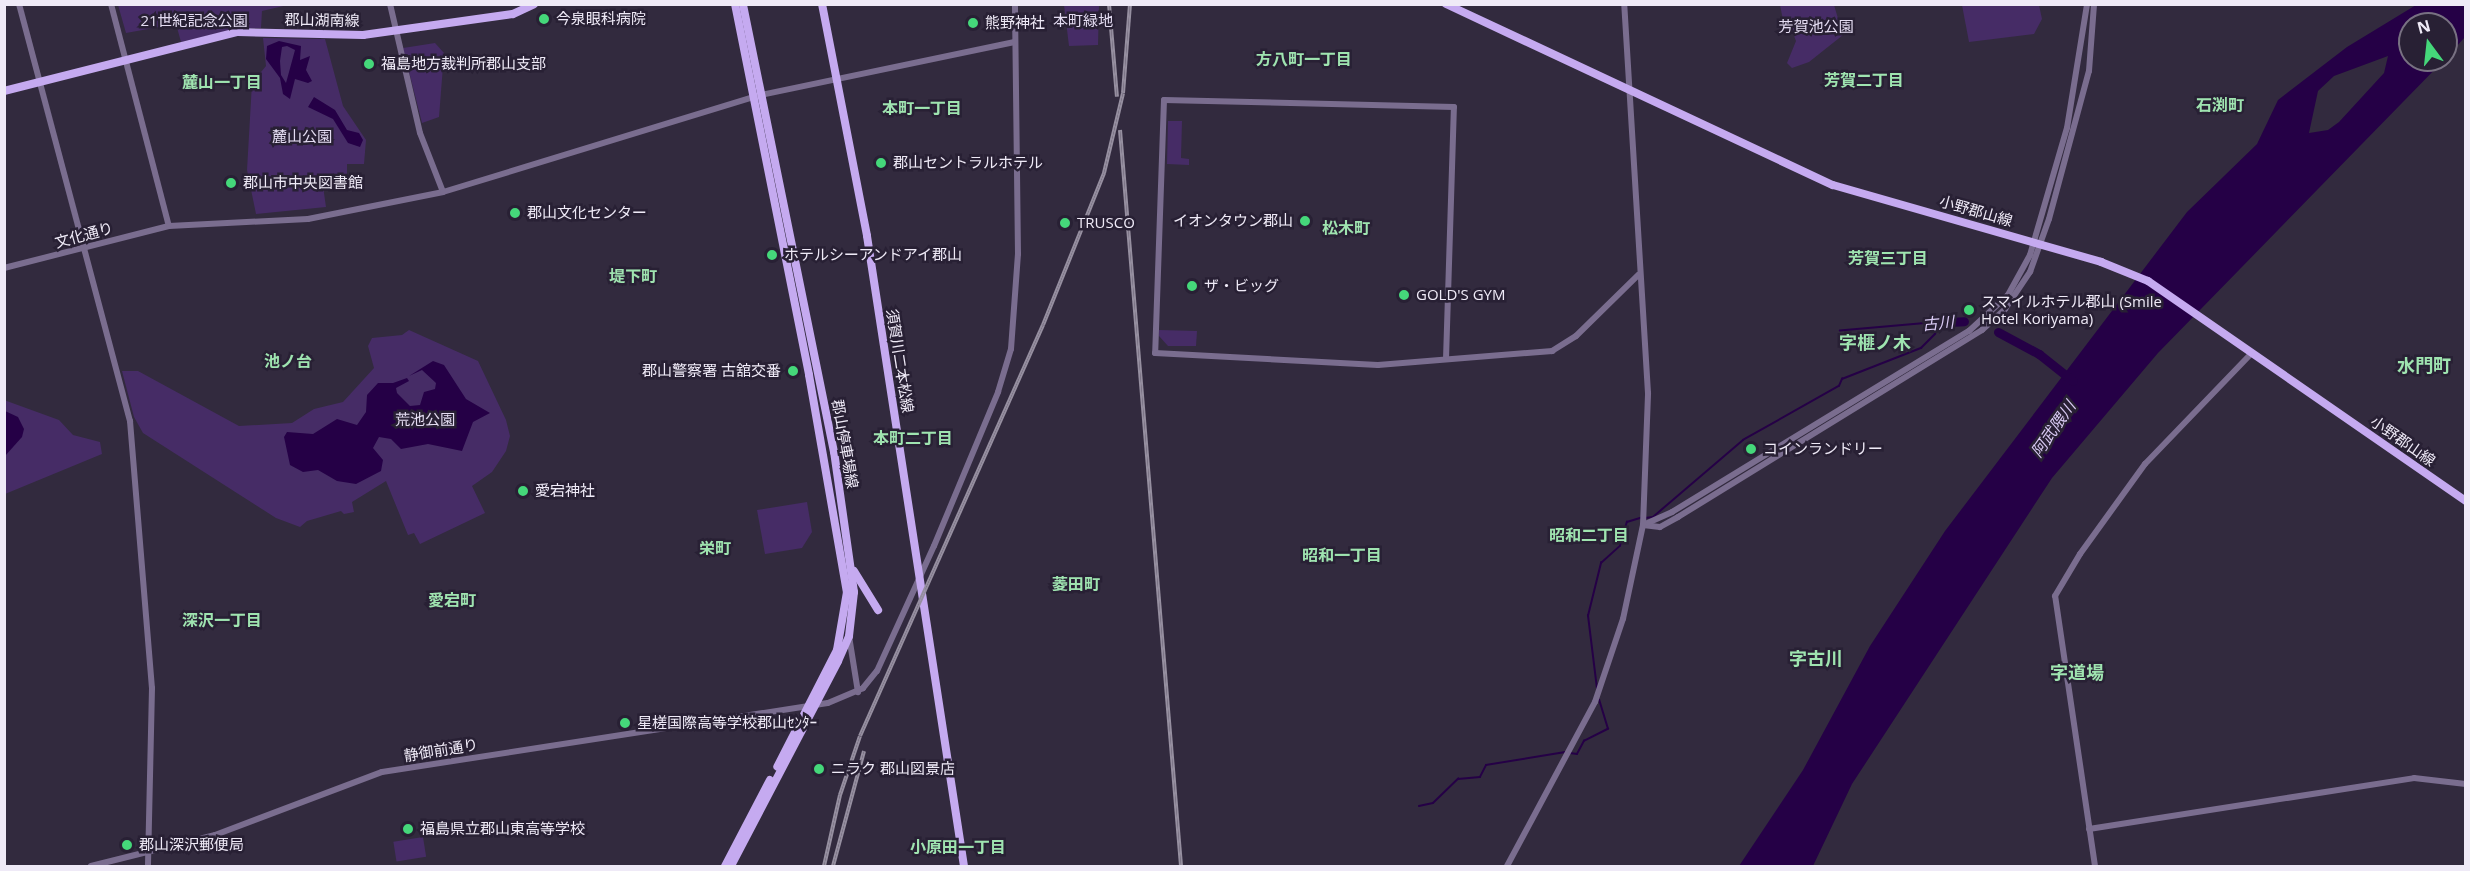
<!DOCTYPE html>
<html>
<head>
<meta charset="utf-8">
<style>
  body { margin:0 }
  #map { position:relative; width:2470px; height:871px; overflow:hidden; background:#322a3e; font-family:"Open Sans","Noto Sans JP",sans-serif }
  div>[style] { position:absolute }
  [style*='--x'] { left:calc(var(--x)*1px); top:calc(var(--y)*1px); width:calc(var(--w)*1px); rotate:calc(var(--a)*1deg) }
  .green>* { inset:0; background:#462c66; transform-origin:0 0 }
  .water>* { inset:0; background:#250046 }
  .stream>* { height:1.5px; margin:-0.75px; padding:0 0.75px; transform-origin:0.75px; border-radius:0.75px; background:#250046 }
  .river>* { height:9px; margin:-4.5px; padding:0 4.5px; transform-origin:4.5px; border-radius:4.5px; background:#250046 }
  .minor>* { height:6px; margin:-3px; padding:0 3px; transform-origin:3px; border-radius:3px; background:#7a6d8f }
  .major>* { height:8px; margin:-4px; padding:0 4px; transform-origin:4px; border-radius:4px; background:#c5aaf0 }
  .rail>* { height:4px; margin-top:-2px; transform-origin:0; background:repeating-linear-gradient(90deg,#282034 0 4.5px,#968fa0 0 9px); box-sizing:border-box; border-block:2px solid #968fa0 }
  .dots>* { width:16px; height:16px; translate:-50% -50%; box-sizing:border-box; border:3px solid #282034; border-radius:50% }
  span { translate:-50% -50%; white-space:nowrap; text-align:center; line-height:1.15; -webkit-text-stroke:5px #282034; paint-order:stroke }
  .poi-label { font-size:15px; color:#efeaf7 }
  .left { translate:0 -50%; text-align:left }
  .right { translate:-100% -50%; text-align:right }
  .street-label { font-size:15px; color:#efeaf7 }
  .park-label { font-size:15px; color:#e4dcf2 }
  .neighbourhood-label { font-size:16px; color:#9fe4b0; font-weight:700 }
  .water-label { font-size:16px; color:#d9caf4; font-style:italic }
  .quarter-label { font-size:18px; color:#9fe4b0; font-weight:700 }
  .frame { position:absolute; inset:0; border:6px solid #efeaf7; pointer-events:none }
  .north { position:absolute; left:2398px; top:12px; width:60px; height:60px; box-sizing:border-box; background:#282034; border:2px solid #787182; border-radius:50%; rotate:345deg; font-size:16px; font-weight:700; line-height:24px; text-align:center; color:#efeaf7 }
  .north::after { content:''; display:block; margin:auto; width:21px; height:27px; background:#45d77a; clip-path:polygon(50% 0,100% 100%,50% 72%,0 100%) }
</style>
</head>
<body>
<div id="map">
  <div class="green">
    <i style="clip-path:polygon(292px 4px,262px 11px,261px 28px,240px 28px,181px 42px,176px 24px,126px 33px,118px 5px)"></i>
    <i style="clip-path:polygon(1064px 5px,1099px 5px,1098px 45px,1069px 46px)"></i>
    <i style="clip-path:polygon(1780px 5px,1834px 5px,1843px 35px,1809px 62px,1792px 68px,1787px 63px,1796px 41px,1791px 28px,1783px 20px)"></i>
    <i style="clip-path:polygon(1962px 5px,2039px 5px,2042px 19px,2034px 34px,1969px 42px)"></i>
    <i style="clip-path:polygon(263px 38px,325px 39px,343px 106px,366px 140px,364px 164px,347px 164px,347px 178px,323px 186px,326px 207px,256px 214px,247px 170px,252px 83px,266px 66px)"></i>
    <i style="clip-path:polygon(435px 43px,444px 53px,439px 117px,422px 123px,403px 48px)"></i>
    <i style="clip-path:polygon(1168px 121px,1182px 121px,1181px 158px,1189px 159px,1189px 165px,1167px 164px)"></i>
    <i style="clip-path:polygon(409px 330px,478px 361px,506px 420px,510px 436px,506px 451px,492px 472px,472px 486px,485px 513px,420px 544px,414px 533px,408px 535px,386px 481px,352px 502px,354px 512px,344px 514px,341px 511px,307px 521px,300px 527px,276px 518px,143px 433px,134px 417px,122px 371px,138px 371px,239px 426px,292px 423px,314px 409px,343px 402px,374px 368px,368px 346px,372px 338px,402px 335px)"></i>
    <i style="clip-path:polygon(1159px 330px,1197px 331px,1196px 346px,1168px 346px,1159px 336px)"></i>
    <i style="clip-path:polygon(4px 400px,59px 420px,73px 435px,100px 442px,102px 454px,5px 494px)"></i>
    <i style="clip-path:polygon(807px 502px,812px 532px,802px 548px,765px 554px,757px 510px)"></i>
    <i style="left:423px;top:837px;width:20px;height:30px;rotate:81deg"></i>
  </div>
  <div class="water">
    <i style="clip-path:polygon(evenodd,2416px 5px,2465px 5px,2465px 37px,2446px 58px,2446px 24px,2410px 24px,2410px 60px,2444px 60px,2158px 353px,2052px 478px,1852px 784px,1813px 866px,1739px 866px,1803px 770px,1870px 646px,1945px 531px,2187px 212px,2257px 144px,2278px 100px,2347px 47px,2416px 5px,2388px 56px,2384px 73px,2339px 122px,2328px 130px,2309px 133px,2318px 91px,2334px 76px,2388px 56px)"></i>
    <i style="clip-path:polygon(evenodd,279px 41px,301px 46px,300px 60px,310px 56px,306px 70px,312px 81px,308px 83px,295px 79px,290px 99px,283px 94px,280px 78px,266px 59px,267px 46px,279px 41px,287px 46px,295px 50px,286px 83px,281px 75px,280px 61px,282px 47px,287px 46px)"></i>
    <i style="clip-path:polygon(314px 97px,335px 110px,347px 130px,359px 133px,363px 140px,360px 147px,348px 143px,333px 119px,308px 107px)"></i>
    <i style="clip-path:polygon(433px 361px,444px 365px,466px 399px,490px 413px,473px 422px,462px 451px,428px 444px,401px 449px,391px 439px,379px 437px,373px 448px,383px 460px,381px 471px,356px 484px,337px 481px,318px 470px,303px 472px,290px 465px,284px 437px,287px 432px,313px 434px,337px 419px,357px 425px,366px 412px,367px 395px,378px 383px,393px 383px,407px 378px,409px 381px,396px 388px,397px 393px,410px 406px,420px 405px,424px 392px,435px 389px,436px 383px,422px 370px,409px 376px)"></i>
    <i style="clip-path:polygon(5px 411px,18px 417px,24px 429px,22px 437px,5px 456px)"></i>
  </div>
  <div class="stream">
    <i style="--x:1645;--y:518;--w:8;--a:-7"></i>
    <i style="--x:1653;--y:517;--w:118;--a:-40.5"></i>
    <i style="--x:1743;--y:440;--w:110;--a:-29.4"></i>
    <i style="--x:1839;--y:386;--w:8;--a:-67"></i>
    <i style="--x:1842;--y:379;--w:85;--a:-21.4"></i>
    <i style="--x:1921;--y:348;--w:20;--a:-45"></i>
    <i style="--x:1935;--y:334;--w:12;--a:-110"></i>
    <i style="--x:1931;--y:323;--w:91;--a:175"></i>
    <i style="--x:1597;--y:689;--w:74;--a:-97"></i>
    <i style="--x:1588;--y:616;--w:55;--a:-76.2"></i>
    <i style="--x:1601;--y:563;--w:25;--a:-42"></i>
    <i style="--x:1620;--y:546;--w:25;--a:-74"></i>
    <i style="--x:1627;--y:522;--w:14;--a:-17"></i>
    <i style="--x:1570;--y:753;--w:7;--a:8"></i>
    <i style="--x:1577;--y:754;--w:15;--a:-62"></i>
    <i style="--x:1584;--y:741;--w:27;--a:-27"></i>
    <i style="--x:1608;--y:729;--w:30;--a:-107"></i>
    <i style="--x:1419;--y:806;--w:14;--a:-12"></i>
    <i style="--x:1433;--y:803;--w:35;--a:-44"></i>
    <i style="--x:1458;--y:779;--w:22;--a:-5"></i>
    <i style="--x:1480;--y:777;--w:13;--a:-63"></i>
    <i style="--x:1486;--y:765;--w:80;--a:-9.3"></i>
  </div>
  <div class="river">
    <i style="--x:1931;--y:323;--w:33;--a:-3"></i>
    <i style="--x:1998;--y:332;--w:47;--a:28.2"></i>
    <i style="--x:2039;--y:354;--w:43;--a:38.5"></i>
  </div>
  <div class="minor">
    <i style="--x:19;--y:4;--w:432;--a:75.1"></i>
    <i style="--x:130;--y:421;--w:268;--a:85.3"></i>
    <i style="--x:152;--y:688;--w:178;--a:91.3"></i>
    <i style="--x:111;--y:4;--w:229;--a:75.4"></i>
    <i style="--x:390;--y:4;--w:132;--a:76.9"></i>
    <i style="--x:420;--y:133;--w:63;--a:68.7"></i>
    <i style="--x:4;--y:268;--w:170;--a:-14.3"></i>
    <i style="--x:169;--y:226;--w:139;--a:-2.9"></i>
    <i style="--x:308;--y:219;--w:138;--a:-11.3"></i>
    <i style="--x:443;--y:192;--w:332;--a:-17"></i>
    <i style="--x:761;--y:95;--w:259;--a:-11.8"></i>
    <i style="--x:1446;--y:359;--w:252;--a:-88.2"></i>
    <i style="--x:1454;--y:107;--w:290;--a:-178.6"></i>
    <i style="--x:1164;--y:100;--w:253;--a:92"></i>
    <i style="--x:1155;--y:353;--w:223;--a:3.1"></i>
    <i style="--x:1378;--y:365;--w:175;--a:-4.6"></i>
    <i style="--x:1552;--y:351;--w:28;--a:-32"></i>
    <i style="--x:1576;--y:336;--w:87;--a:-44.5"></i>
    <i style="--x:1643;--y:525;--w:17;--a:7"></i>
    <i style="--x:1660;--y:527;--w:21;--a:-29"></i>
    <i style="--x:1678;--y:517;--w:357;--a:-31.6"></i>
    <i style="--x:1982;--y:330;--w:31;--a:-42"></i>
    <i style="--x:2005;--y:309;--w:45;--a:-56"></i>
    <i style="--x:2030;--y:272;--w:56;--a:-70.3"></i>
    <i style="--x:2049;--y:219;--w:153;--a:-74.9"></i>
    <i style="--x:2089;--y:71;--w:67;--a:-85.7"></i>
    <i style="--x:1643;--y:525;--w:32;--a:-24"></i>
    <i style="--x:1672;--y:512;--w:348;--a:-31.4"></i>
    <i style="--x:1969;--y:331;--w:53;--a:-42.7"></i>
    <i style="--x:2008;--y:295;--w:46;--a:-61.2"></i>
    <i style="--x:2030;--y:255;--w:132;--a:-73.8"></i>
    <i style="--x:2067;--y:128;--w:126;--a:-80.8"></i>
    <i style="--x:849;--y:636;--w:57;--a:80.9"></i>
    <i style="--x:2089;--y:829;--w:329;--a:-8.9"></i>
    <i style="--x:2414;--y:778;--w:52;--a:6.6"></i>
    <i style="--x:91;--y:866;--w:128;--a:-14"></i>
    <i style="--x:215;--y:835;--w:178;--a:-20.7"></i>
    <i style="--x:382;--y:772;--w:451;--a:-8.8"></i>
    <i style="--x:828;--y:703;--w:38;--a:-23"></i>
    <i style="--x:863;--y:688;--w:22;--a:-51"></i>
    <i style="--x:877;--y:671;--w:137;--a:-65.5"></i>
    <i style="--x:934;--y:546;--w:167;--a:-67.4"></i>
    <i style="--x:998;--y:392;--w:45;--a:-73.2"></i>
    <i style="--x:1011;--y:349;--w:95;--a:-85.8"></i>
    <i style="--x:1018;--y:254;--w:250;--a:-90.7"></i>
    <i style="--x:1507;--y:866;--w:186;--a:-61.8"></i>
    <i style="--x:1595;--y:702;--w:88;--a:-71.4"></i>
    <i style="--x:1623;--y:619;--w:96;--a:-78"></i>
    <i style="--x:1643;--y:525;--w:132;--a:-87.8"></i>
    <i style="--x:1648;--y:393;--w:390;--a:-93.5"></i>
    <i style="--x:2095;--y:866;--w:273;--a:-98.4"></i>
    <i style="--x:2055;--y:596;--w:49;--a:-59.2"></i>
    <i style="--x:2080;--y:554;--w:111;--a:-54.2"></i>
    <i style="--x:2145;--y:464;--w:154;--a:-46.1"></i>
  </div>
  <div class="major">
    <i style="--x:735;--y:4;--w:378;--a:78.7"></i>
    <i style="--x:809;--y:375;--w:220;--a:80.1"></i>
    <i style="--x:847;--y:592;--w:59;--a:99.8"></i>
    <i style="--x:837;--y:650;--w:131;--a:117.1"></i>
    <i style="--x:822;--y:4;--w:236;--a:79"></i>
    <i style="--x:867;--y:236;--w:637;--a:81.25"></i>
    <i style="--x:1446;--y:4;--w:427;--a:25.1"></i>
    <i style="--x:1833;--y:185;--w:279;--a:16"></i>
    <i style="--x:2101;--y:262;--w:51;--a:22"></i>
    <i style="--x:2148;--y:281;--w:387;--a:34.7"></i>
    <i style="--x:4;--y:91;--w:241;--a:-14.2"></i>
    <i style="--x:238;--y:32;--w:125;--a:1.4"></i>
    <i style="--x:363;--y:35;--w:151;--a:-8"></i>
    <i style="--x:513;--y:14;--w:23;--a:-25"></i>
    <i style="--x:854;--y:571;--w:46;--a:58.4"></i>
    <i style="--x:725;--y:866;--w:97;--a:-62.4"></i>
    <i style="--x:731;--y:866;--w:231;--a:-62.4"></i>
    <i style="--x:838;--y:661;--w:27;--a:-66"></i>
    <i style="--x:849;--y:636;--w:44;--a:-83.5"></i>
    <i style="--x:854;--y:592;--w:141;--a:-98.1"></i>
    <i style="--x:834;--y:452;--w:457;--a:-101.5"></i>
  </div>
  <div class="rail">
    <i style="--x:1109;--y:4;--w:93;--a:85.1"></i>
    <i style="--x:1120;--y:130;--w:739;--a:85.26"></i>
    <i style="--x:824;--y:866;--w:73;--a:-77.3"></i>
    <i style="--x:840;--y:795;--w:62;--a:-71.3"></i>
    <i style="--x:860;--y:736;--w:450;--a:-66"></i>
    <i style="--x:1043;--y:325;--w:164;--a:-68.1"></i>
    <i style="--x:1104;--y:173;--w:82;--a:-76.6"></i>
    <i style="--x:1123;--y:93;--w:89;--a:-85.5"></i>
    <i style="--x:833;--y:866;--w:119;--a:-74.9"></i>
  </div>
  <div class="dots">
    <i style="left:544px;top:19px;background:#45d77a"></i>
    <i style="left:973px;top:23px;background:#45d77a"></i>
    <i style="left:369px;top:64px;background:#45d77a"></i>
    <i style="left:881px;top:163px;background:#45d77a"></i>
    <i style="left:231px;top:183px;background:#45d77a"></i>
    <i style="left:515px;top:213px;background:#45d77a"></i>
    <i style="left:1305px;top:221px;background:#45d77a"></i>
    <i style="left:1065px;top:223px;background:#45d77a"></i>
    <i style="left:772px;top:255px;background:#45d77a"></i>
    <i style="left:1192px;top:286px;background:#45d77a"></i>
    <i style="left:1404px;top:295px;background:#45d77a"></i>
    <i style="left:1969px;top:310px;background:#45d77a"></i>
    <i style="left:793px;top:371px;background:#45d77a"></i>
    <i style="left:1751px;top:449px;background:#45d77a"></i>
    <i style="left:523px;top:491px;background:#45d77a"></i>
    <i style="left:625px;top:723px;background:#45d77a"></i>
    <i style="left:819px;top:769px;background:#45d77a"></i>
    <i style="left:408px;top:829px;background:#45d77a"></i>
    <i style="left:127px;top:845px;background:#45d77a"></i>
  </div>
  <div class="poi-label">
    <span class="left" style="left:556px;top:19px">今泉眼科病院</span>
    <span class="left" style="left:985px;top:23px">熊野神社</span>
    <span class="left" style="left:381px;top:64px">福島地方裁判所郡山支部</span>
    <span class="left" style="left:893px;top:163px">郡山セントラルホテル</span>
    <span class="left" style="left:243px;top:183px">郡山市中央図書館</span>
    <span class="left" style="left:527px;top:213px">郡山文化センター</span>
    <span class="right" style="left:1293px;top:221px">イオンタウン郡山</span>
    <span class="left" style="left:1077px;top:223px">TRUSCO</span>
    <span class="left" style="left:784px;top:255px">ホテルシーアンドアイ郡山</span>
    <span class="left" style="left:1204px;top:286px">ザ・ビッグ</span>
    <span class="left" style="left:1416px;top:295px">GOLD'S GYM</span>
    <span class="left" style="left:1981px;top:310px">スマイルホテル郡山 (Smile<br>Hotel Koriyama)</span>
    <span class="right" style="left:781px;top:371px">郡山警察署 古舘交番</span>
    <span class="left" style="left:1763px;top:449px">コインランドリー</span>
    <span class="left" style="left:535px;top:491px">愛宕神社</span>
    <span class="left" style="left:637px;top:723px">星槎国際高等学校郡山ｾﾝﾀｰ</span>
    <span class="left" style="left:831px;top:769px">ニラク 郡山図景店</span>
    <span class="left" style="left:420px;top:829px">福島県立郡山東高等学校</span>
    <span class="left" style="left:139px;top:845px">郡山深沢郵便局</span>
  </div>
  <div class="street-label">
    <span style="left:322px;top:20px;rotate:1deg">郡山湖南線</span>
    <span style="left:1976px;top:211px;rotate:16deg">小野郡山線</span>
    <span style="left:84px;top:235px;rotate:-15deg">文化通り</span>
    <span style="left:900px;top:361px;rotate:81deg">須賀川二本松線</span>
    <span style="left:2403px;top:441px;rotate:35deg">小野郡山線</span>
    <span style="left:845px;top:444px;rotate:80deg">郡山停車場線</span>
    <span style="left:441px;top:750px;rotate:-9deg">静御前通り</span>
  </div>
  <div class="park-label">
    <span style="left:194px;top:21px">21世紀記念公園</span>
    <span style="left:1083px;top:21px">本町緑地</span>
    <span style="left:1816px;top:27px">芳賀池公園</span>
    <span style="left:302px;top:137px">麓山公園</span>
    <span style="left:425px;top:420px">荒池公園</span>
  </div>
  <div class="neighbourhood-label">
    <span style="left:1304px;top:59px">方八町一丁目</span>
    <span style="left:1864px;top:80px">芳賀二丁目</span>
    <span style="left:222px;top:82px">麓山一丁目</span>
    <span style="left:2220px;top:105px">石渕町</span>
    <span style="left:922px;top:108px">本町一丁目</span>
    <span style="left:1346px;top:228px">松木町</span>
    <span style="left:1888px;top:258px">芳賀三丁目</span>
    <span style="left:633px;top:276px">堤下町</span>
    <span style="left:288px;top:361px">池ノ台</span>
    <span style="left:913px;top:438px">本町二丁目</span>
    <span style="left:1589px;top:535px">昭和二丁目</span>
    <span style="left:715px;top:548px">栄町</span>
    <span style="left:1342px;top:555px">昭和一丁目</span>
    <span style="left:1076px;top:584px">菱田町</span>
    <span style="left:452px;top:600px">愛宕町</span>
    <span style="left:222px;top:620px">深沢一丁目</span>
    <span style="left:958px;top:847px">小原田一丁目</span>
  </div>
  <div class="water-label">
    <span style="left:1938px;top:323px;rotate:-5deg">古川</span>
    <span style="left:2053px;top:429px;rotate:-55deg">阿武隈川</span>
  </div>
  <div class="quarter-label">
    <span style="left:1875px;top:342px">字榧ノ木</span>
    <span style="left:2424px;top:365px">水門町</span>
    <span style="left:1816px;top:658px">字古川</span>
    <span style="left:2077px;top:672px">字道場</span>
  </div>
  <div class="frame"></div>
  <div class="north">N</div>
</div>
</body>
</html>
